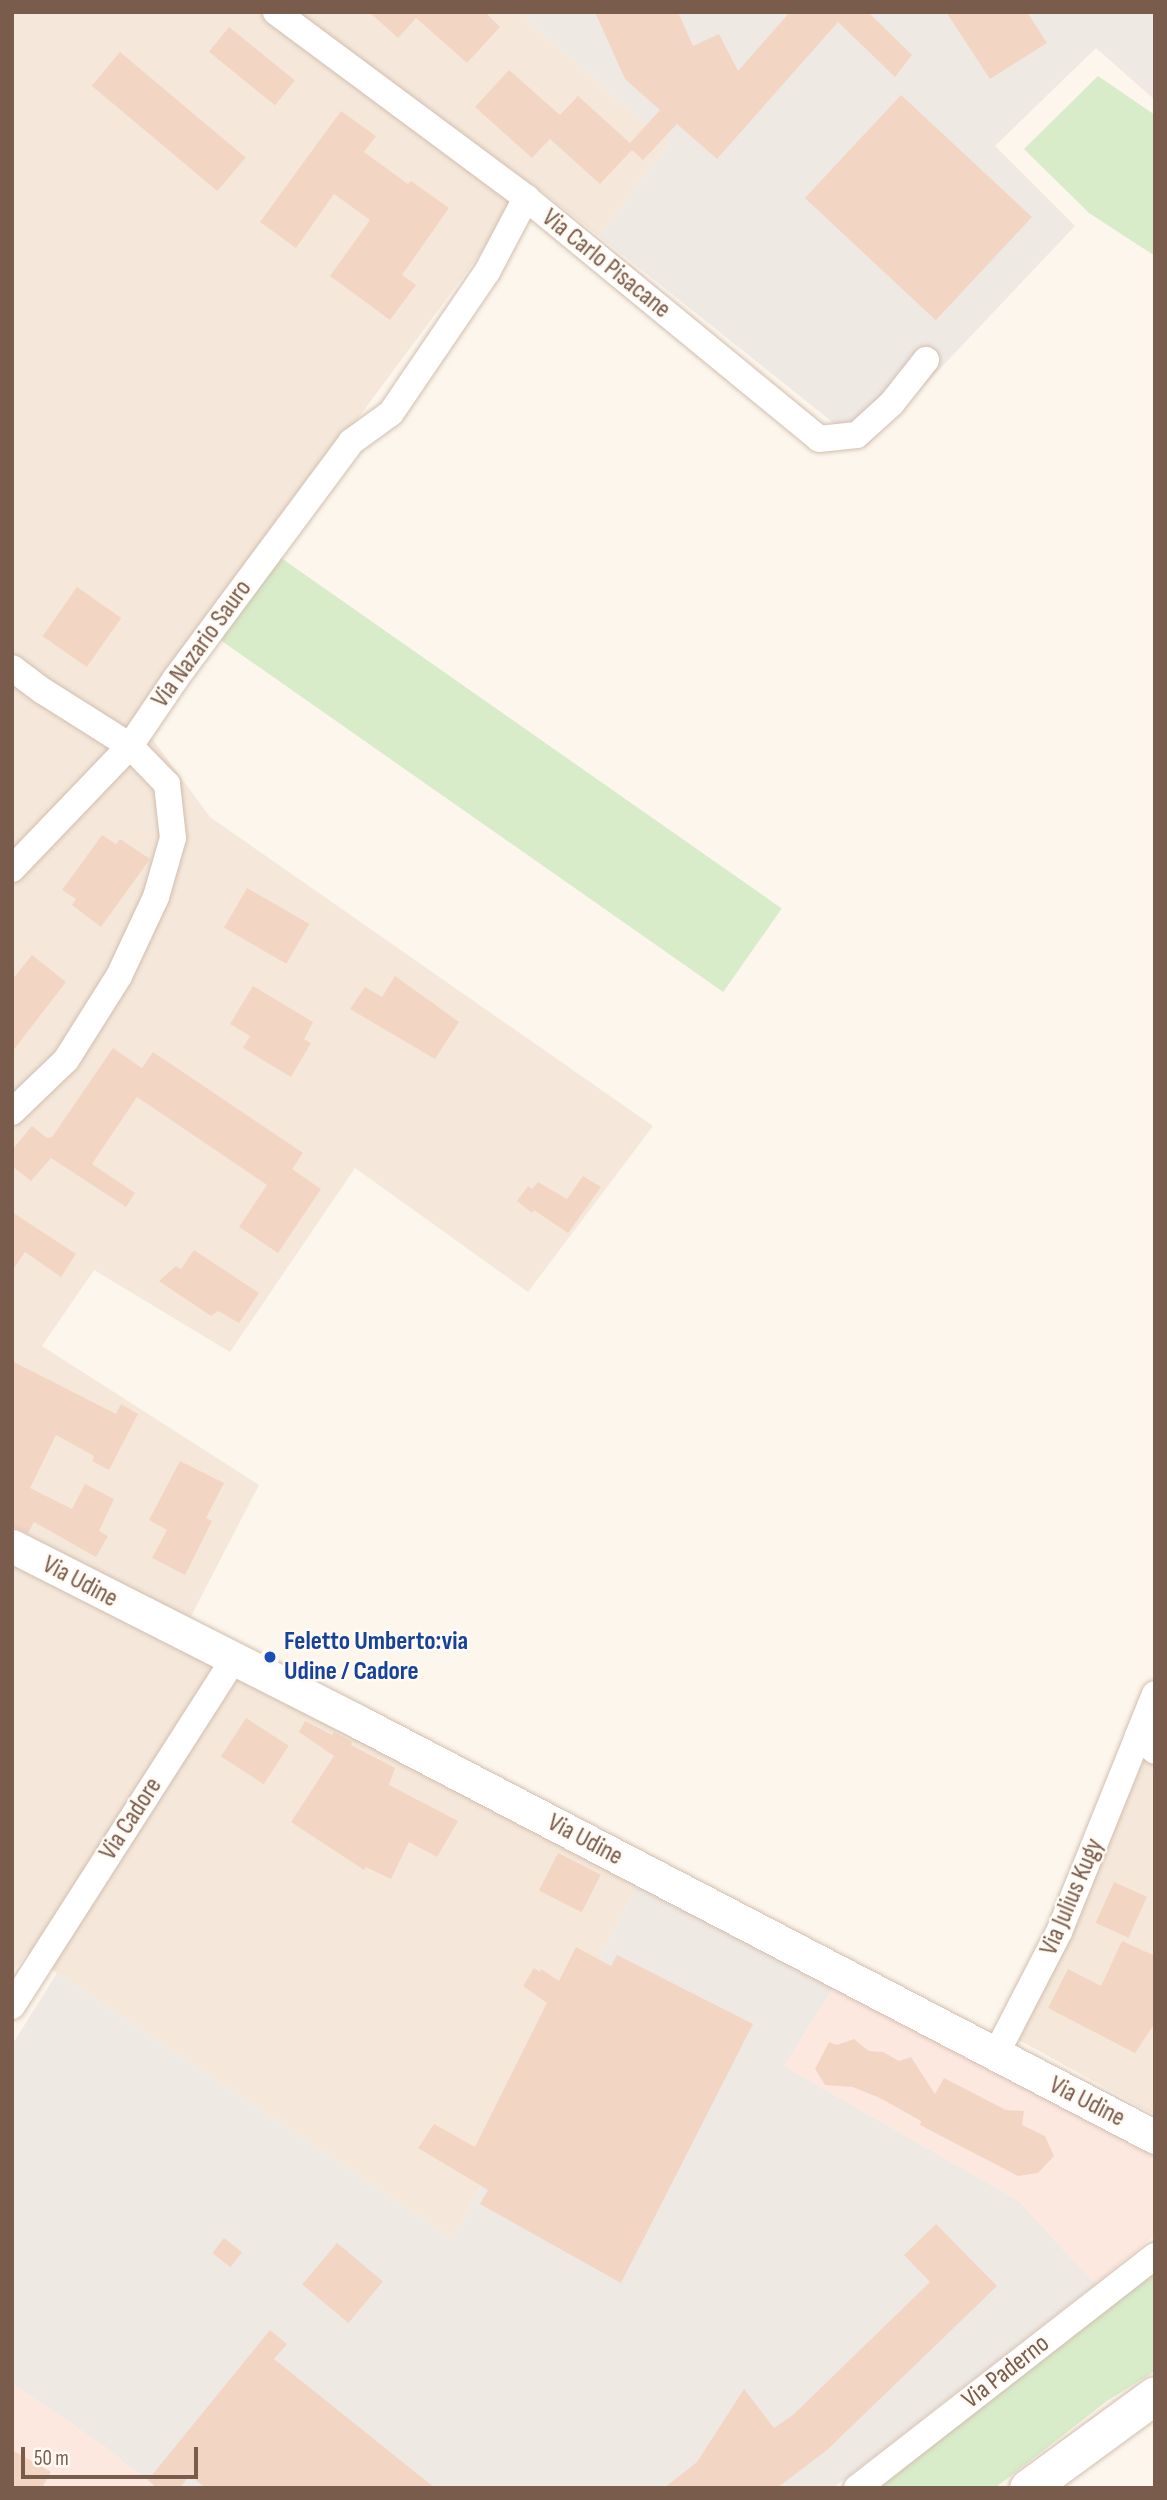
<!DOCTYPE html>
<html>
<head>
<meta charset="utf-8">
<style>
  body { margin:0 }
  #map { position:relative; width:1167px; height:2500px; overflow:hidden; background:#fdf6ec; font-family:"Sofia Sans Condensed",sans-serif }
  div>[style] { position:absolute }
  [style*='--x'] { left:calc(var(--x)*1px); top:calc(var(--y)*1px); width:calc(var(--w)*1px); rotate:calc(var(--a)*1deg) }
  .residential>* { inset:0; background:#f5e8da }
  .commercial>* { inset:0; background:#fde8e0 }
  .industrial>* { inset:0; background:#efe9e4 }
  .green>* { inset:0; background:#d8ecc9; transform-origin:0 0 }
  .building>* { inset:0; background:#f3d5c3; transform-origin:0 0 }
  .roads { filter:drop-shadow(0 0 2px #d1beb0) drop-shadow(0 0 2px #d1beb0) }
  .minor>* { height:26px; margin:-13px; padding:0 13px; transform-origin:13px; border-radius:13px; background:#fff }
  .tertiary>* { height:33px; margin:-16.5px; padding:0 16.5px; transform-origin:16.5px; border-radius:16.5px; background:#fff }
  .secondary>* { height:37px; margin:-18.5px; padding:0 18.5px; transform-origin:18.5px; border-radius:18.5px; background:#fff }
  .dots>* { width:19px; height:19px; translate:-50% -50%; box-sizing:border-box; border:4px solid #fffaf3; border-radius:50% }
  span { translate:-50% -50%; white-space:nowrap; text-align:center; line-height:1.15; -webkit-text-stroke:5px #fffaf3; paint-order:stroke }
  .street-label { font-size:26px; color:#7a5c4d }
  .transit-label { font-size:26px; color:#164399; font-weight:700 }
  .left { translate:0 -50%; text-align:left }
  .frame { position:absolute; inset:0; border:14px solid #7a5c4d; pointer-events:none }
  .scale { position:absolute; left:21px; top:2447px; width:177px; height:32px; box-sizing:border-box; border:4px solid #7a5c4d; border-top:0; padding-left:9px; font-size:21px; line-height:24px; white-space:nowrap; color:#7a5c4d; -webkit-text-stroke:5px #fffaf3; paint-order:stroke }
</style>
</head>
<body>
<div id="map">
  <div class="residential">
    <i style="clip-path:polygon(12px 12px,518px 12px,669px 144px,599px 236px,532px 184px,136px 717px,210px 817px,653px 1126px,528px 1292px,355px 1168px,230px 1352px,94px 1270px,42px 1346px,259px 1485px,188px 1622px,653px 1856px,453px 2239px,27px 1953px,12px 1973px)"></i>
    <i style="clip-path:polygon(1155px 1734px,1155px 2115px,1019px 2040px,1071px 1932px)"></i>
  </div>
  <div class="commercial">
    <i style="clip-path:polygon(835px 1985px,1155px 2152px,1155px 2235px,1095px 2284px,1019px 2201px,784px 2066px)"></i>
    <i style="clip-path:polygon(12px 2383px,108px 2449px,156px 2488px,12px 2488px)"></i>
  </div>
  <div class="industrial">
    <i style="clip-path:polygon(518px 12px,1155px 12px,1155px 100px,1096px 48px,995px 146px,1075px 226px,865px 448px,599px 236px,669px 144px)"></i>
    <i style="clip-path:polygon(640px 1881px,835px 1985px,784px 2066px,1019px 2201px,1095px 2284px,833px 2488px,156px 2488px,108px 2449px,12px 2383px,12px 2045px,57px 1973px,453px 2239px)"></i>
  </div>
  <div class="green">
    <i style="clip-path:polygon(1098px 76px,1155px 115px,1155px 256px,1089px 213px,1024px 149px)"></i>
    <i style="left:264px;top:546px;width:632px;height:102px;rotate:35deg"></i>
    <i style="clip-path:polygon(1155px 2272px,1155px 2371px,1107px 2401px,995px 2488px,879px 2488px)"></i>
  </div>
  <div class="building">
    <i style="clip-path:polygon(369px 12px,485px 12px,500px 27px,467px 63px,416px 18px,398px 38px)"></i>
    <i style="clip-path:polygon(595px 12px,678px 12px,693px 46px,719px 34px,738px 71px,790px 12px,868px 12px,912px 55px,895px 77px,838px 22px,717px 159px,677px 124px,643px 160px,632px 150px,600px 184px,550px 139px,532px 158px,475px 107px,509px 70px,560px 115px,578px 96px,630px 143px,660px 110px,625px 79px)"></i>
    <i style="clip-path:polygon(946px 12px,1027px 12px,1047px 43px,990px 79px)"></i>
    <i style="left:229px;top:27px;width:85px;height:32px;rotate:39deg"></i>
    <i style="left:120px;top:52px;width:164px;height:44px;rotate:40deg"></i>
    <i style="left:901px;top:95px;width:179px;height:141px;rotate:43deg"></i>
    <i style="clip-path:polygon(341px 111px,376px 136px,364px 152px,408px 184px,411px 181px,449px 208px,402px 275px,416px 285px,390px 320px,330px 276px,370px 220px,334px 194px,296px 248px,260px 222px)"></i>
    <i style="left:77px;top:587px;width:54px;height:60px;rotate:35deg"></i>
    <i style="clip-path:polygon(102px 835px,116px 844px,120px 839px,150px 859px,101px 927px,72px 905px,76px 899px,62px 890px)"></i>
    <i style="left:247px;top:888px;width:72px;height:46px;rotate:30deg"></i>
    <i style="clip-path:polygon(32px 955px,66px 982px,12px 1052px,12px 980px)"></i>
    <i style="clip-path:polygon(395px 976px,459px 1022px,435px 1059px,350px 1009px,365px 987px,382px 997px)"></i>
    <i style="clip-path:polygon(253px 986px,313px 1022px,304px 1039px,311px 1043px,291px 1077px,243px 1048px,250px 1036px,230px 1024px)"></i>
    <i style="clip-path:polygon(113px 1048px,142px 1068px,153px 1052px,303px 1153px,292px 1169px,321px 1189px,278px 1253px,239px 1227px,267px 1185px,137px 1097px,92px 1164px,135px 1193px,126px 1207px,51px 1158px,31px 1181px,12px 1166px,12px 1150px,32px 1126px,47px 1138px,52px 1137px)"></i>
    <i style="clip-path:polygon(583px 1176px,601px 1187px,568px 1233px,534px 1210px,532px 1213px,517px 1201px,528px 1186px,532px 1189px,538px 1182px,567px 1199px)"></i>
    <i style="clip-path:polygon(12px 1212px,76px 1254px,61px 1277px,25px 1252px,12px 1271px)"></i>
    <i style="clip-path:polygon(194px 1250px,259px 1293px,239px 1323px,218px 1311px,211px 1316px,159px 1281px,176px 1266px,181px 1269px)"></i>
    <i style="clip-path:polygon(12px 1361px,116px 1414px,121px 1404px,138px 1414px,109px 1470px,92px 1461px,94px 1456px,56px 1435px,30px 1488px,72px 1509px,85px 1484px,114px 1499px,99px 1531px,108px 1536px,96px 1557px,34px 1522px,28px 1533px,12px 1527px)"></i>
    <i style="clip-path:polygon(180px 1461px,224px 1483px,206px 1518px,212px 1521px,185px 1575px,152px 1558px,167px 1530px,149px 1520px)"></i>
    <i style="left:246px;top:1718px;width:51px;height:46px;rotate:33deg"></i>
    <i style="clip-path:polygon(305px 1721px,332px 1735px,334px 1732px,352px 1742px,351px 1745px,395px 1768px,389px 1785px,458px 1821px,437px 1857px,409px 1842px,391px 1879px,366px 1867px,364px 1870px,291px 1822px,334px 1756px,299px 1732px)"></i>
    <i style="left:558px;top:1853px;width:48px;height:42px;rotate:27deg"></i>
    <i style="left:1114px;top:1882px;width:36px;height:45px;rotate:24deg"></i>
    <i style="clip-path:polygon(1122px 1941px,1155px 1956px,1155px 2023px,1135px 2053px,1048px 2008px,1068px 1969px,1101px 1986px)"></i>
    <i style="clip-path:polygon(576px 1947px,611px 1966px,617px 1955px,753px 2024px,621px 2283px,480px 2204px,488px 2190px,418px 2148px,434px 2124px,475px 2147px,547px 2003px,523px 1986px,534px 1968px,540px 1972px,541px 1969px,559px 1981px)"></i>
    <i style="clip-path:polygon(854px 2039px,869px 2051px,883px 2052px,899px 2061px,911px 2057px,935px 2094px,944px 2078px,1006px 2110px,1024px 2111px,1022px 2125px,1045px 2136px,1054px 2156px,1038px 2173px,1018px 2176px,920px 2125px,921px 2121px,880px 2098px,853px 2087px,825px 2085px,815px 2069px,829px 2042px,837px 2045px)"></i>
    <i style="clip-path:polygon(936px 2224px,997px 2286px,965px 2317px,827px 2450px,777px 2488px,664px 2488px,697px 2462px,744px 2389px,774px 2428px,793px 2415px,930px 2282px,904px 2255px)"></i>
    <i style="left:224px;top:2238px;width:23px;height:19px;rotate:38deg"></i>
    <i style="left:337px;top:2243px;width:60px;height:54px;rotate:40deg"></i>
    <i style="clip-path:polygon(270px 2330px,287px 2344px,274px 2359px,435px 2488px,205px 2488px,190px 2475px,180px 2488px,157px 2488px,148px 2480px)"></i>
    <i style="clip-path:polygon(12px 2450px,51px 2472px,42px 2488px,12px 2488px)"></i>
  </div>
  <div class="roads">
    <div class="minor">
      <i style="--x:276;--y:12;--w:312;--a:36.6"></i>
      <i style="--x:526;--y:198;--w:379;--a:39.4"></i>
      <i style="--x:819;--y:439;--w:38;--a:-6"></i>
      <i style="--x:857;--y:435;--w:47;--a:-42.4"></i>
      <i style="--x:892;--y:403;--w:55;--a:-51.7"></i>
      <i style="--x:12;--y:668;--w:39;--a:37"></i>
      <i style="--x:43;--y:691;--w:103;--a:32.3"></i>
      <i style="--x:130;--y:746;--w:53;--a:45.8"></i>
      <i style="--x:167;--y:784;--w:54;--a:83.7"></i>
      <i style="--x:173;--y:838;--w:61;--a:106.1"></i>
      <i style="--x:156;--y:897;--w:87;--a:115.1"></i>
      <i style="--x:119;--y:976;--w:99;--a:122.2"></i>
      <i style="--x:66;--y:1060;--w:75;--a:136.1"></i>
      <i style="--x:12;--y:869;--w:170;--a:-46.2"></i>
      <i style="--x:130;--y:746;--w:82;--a:-55.9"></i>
      <i style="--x:176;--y:678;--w:294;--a:-53.4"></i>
      <i style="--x:351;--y:442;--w:49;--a:-35.9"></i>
      <i style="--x:391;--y:413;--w:171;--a:-55.8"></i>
      <i style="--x:487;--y:272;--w:84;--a:-62.2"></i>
      <i style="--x:1138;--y:1736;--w:45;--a:-68"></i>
      <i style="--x:12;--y:2006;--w:411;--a:-57.4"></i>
      <i style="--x:996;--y:2054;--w:137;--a:-62.7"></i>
      <i style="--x:1059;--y:1932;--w:211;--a:-68"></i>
      <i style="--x:1138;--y:1736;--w:23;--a:41"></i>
      <i style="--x:857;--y:2488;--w:378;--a:-37.9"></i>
    </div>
    <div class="tertiary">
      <i style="--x:12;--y:1546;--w:387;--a:26.9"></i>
      <i style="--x:357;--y:1721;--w:900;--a:27.53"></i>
    </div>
    <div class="secondary">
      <i style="--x:1028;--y:2488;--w:157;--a:-36.2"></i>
    </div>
  </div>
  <div class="dots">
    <i style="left:270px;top:1657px;background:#1a4fb4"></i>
  </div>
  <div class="street-label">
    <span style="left:606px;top:264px;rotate:39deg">Via Carlo Pisacane</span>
    <span style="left:202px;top:644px;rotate:-54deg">Via Nazario Sauro</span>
    <span style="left:80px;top:1582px;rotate:28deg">Via Udine</span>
    <span style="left:131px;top:1819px;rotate:-57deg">Via Cadore</span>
    <span style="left:585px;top:1840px;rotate:28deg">Via Udine</span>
    <span style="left:1072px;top:1897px;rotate:-67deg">Via Julius Kugy</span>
    <span style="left:1087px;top:2102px;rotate:27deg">Via Udine</span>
    <span style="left:1006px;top:2372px;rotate:-38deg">Via Paderno</span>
  </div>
  <div class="transit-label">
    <span class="left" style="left:284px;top:1657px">Feletto Umberto:via<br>Udine / Cadore</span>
  </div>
  <div class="frame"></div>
  <div class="scale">50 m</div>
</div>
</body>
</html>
